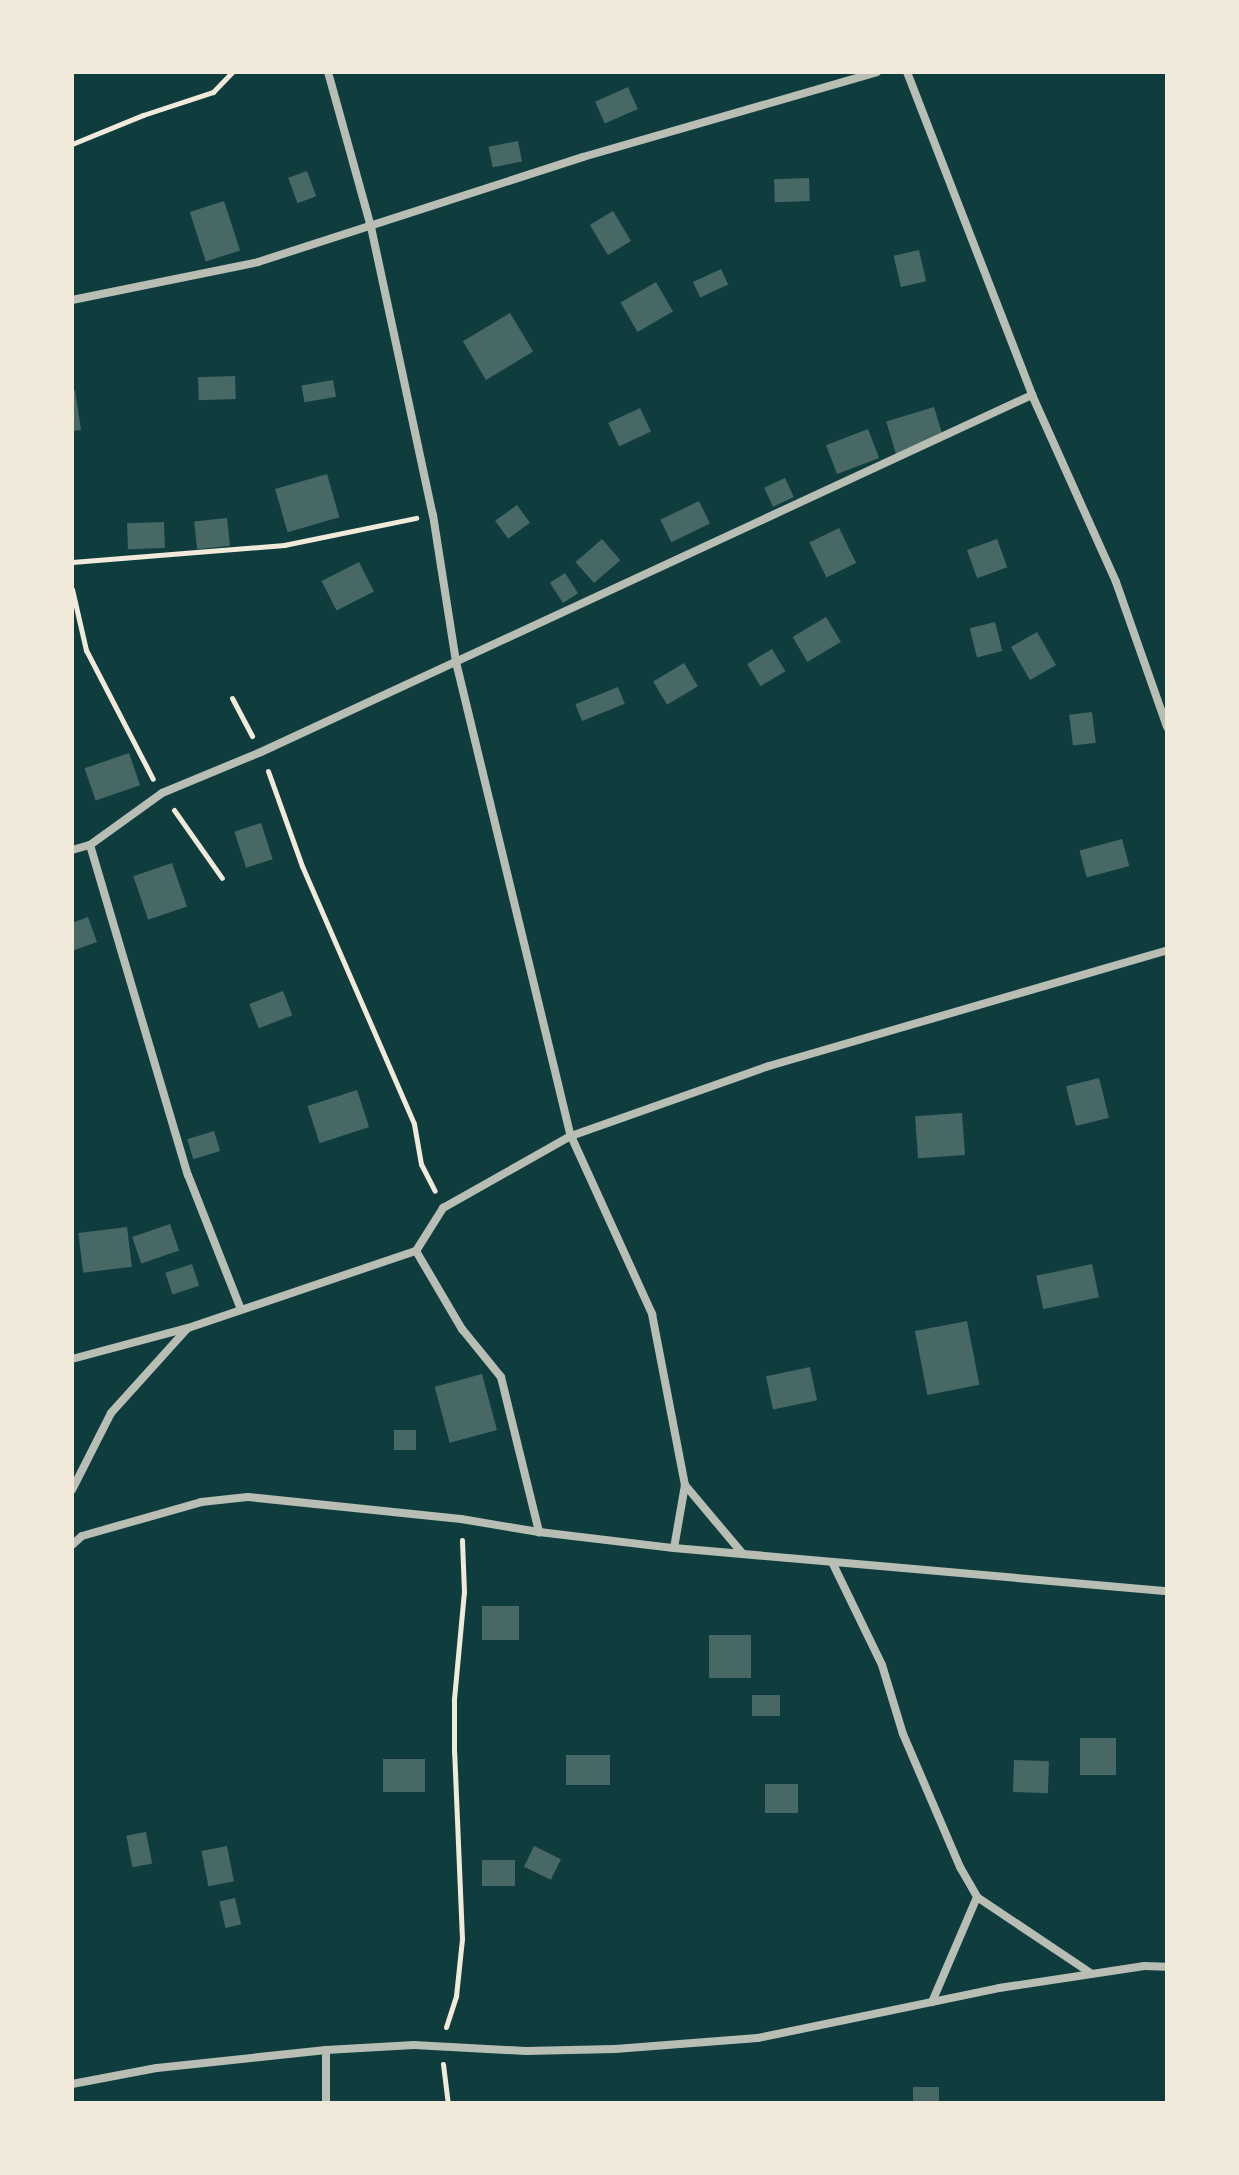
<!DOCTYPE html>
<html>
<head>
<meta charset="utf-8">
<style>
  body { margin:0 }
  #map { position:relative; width:1239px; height:2175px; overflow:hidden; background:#0f3d3e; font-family:"PT Serif",serif }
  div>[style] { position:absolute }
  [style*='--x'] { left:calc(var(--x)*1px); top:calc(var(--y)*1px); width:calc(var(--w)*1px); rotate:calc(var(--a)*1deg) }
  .building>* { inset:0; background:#486865; transform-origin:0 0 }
  .path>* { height:5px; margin:-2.5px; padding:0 2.5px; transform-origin:2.5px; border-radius:2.5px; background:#f1e9da }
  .minor>* { height:8px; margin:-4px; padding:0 4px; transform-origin:4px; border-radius:4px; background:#b8beb3 }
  span { translate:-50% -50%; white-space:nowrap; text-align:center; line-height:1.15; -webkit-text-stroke:6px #f1e9da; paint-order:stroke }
  .frame { position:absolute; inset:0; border:74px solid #f1e9da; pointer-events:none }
</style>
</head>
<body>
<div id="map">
  <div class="building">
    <i style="left:628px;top:87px;width:24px;height:36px;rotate:66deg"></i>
    <i style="left:518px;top:141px;width:21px;height:30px;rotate:79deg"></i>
    <i style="left:307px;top:171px;width:27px;height:20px;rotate:70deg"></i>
    <i style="left:809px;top:178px;width:23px;height:35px;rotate:88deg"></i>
    <i style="left:224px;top:201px;width:52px;height:36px;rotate:72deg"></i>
    <i style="left:613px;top:211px;width:35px;height:27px;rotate:59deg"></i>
    <i style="left:919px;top:250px;width:32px;height:26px;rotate:77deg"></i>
    <i style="left:721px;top:269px;width:17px;height:31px;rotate:65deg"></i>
    <i style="left:656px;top:282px;width:34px;height:41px;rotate:60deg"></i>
    <i style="left:510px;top:313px;width:45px;height:55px;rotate:59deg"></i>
    <i style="left:235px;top:376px;width:23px;height:37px;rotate:88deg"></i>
    <i style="left:333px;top:380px;width:17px;height:32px;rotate:80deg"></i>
    <i style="clip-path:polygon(75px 390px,81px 430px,72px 431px,72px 391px)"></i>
    <i style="left:934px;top:407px;width:34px;height:50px;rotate:73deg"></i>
    <i style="left:640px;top:408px;width:26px;height:35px;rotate:65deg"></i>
    <i style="left:868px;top:429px;width:31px;height:45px;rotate:69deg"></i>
    <i style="left:327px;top:474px;width:45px;height:54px;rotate:74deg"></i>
    <i style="left:785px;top:478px;width:21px;height:23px;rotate:65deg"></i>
    <i style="left:699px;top:501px;width:25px;height:43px;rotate:64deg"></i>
    <i style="left:517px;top:505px;width:22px;height:27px;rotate:54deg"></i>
    <i style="left:227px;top:518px;width:28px;height:33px;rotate:84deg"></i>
    <i style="left:164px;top:522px;width:26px;height:37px;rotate:88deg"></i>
    <i style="left:839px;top:528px;width:39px;height:33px;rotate:64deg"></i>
    <i style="left:602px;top:539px;width:28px;height:35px;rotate:49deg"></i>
    <i style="left:997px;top:539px;width:30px;height:32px;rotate:70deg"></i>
    <i style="left:359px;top:562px;width:33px;height:42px;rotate:63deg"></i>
    <i style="left:565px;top:573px;width:24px;height:18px;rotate:57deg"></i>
    <i style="left:826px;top:617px;width:29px;height:39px;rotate:59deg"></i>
    <i style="left:995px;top:622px;width:30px;height:26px;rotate:76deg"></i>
    <i style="left:1037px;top:632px;width:38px;height:30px;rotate:60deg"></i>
    <i style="left:772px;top:649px;width:26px;height:29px;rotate:59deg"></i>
    <i style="left:684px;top:663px;width:27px;height:36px;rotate:59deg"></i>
    <i style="left:618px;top:687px;width:18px;height:46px;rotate:68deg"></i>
    <i style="left:1092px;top:712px;width:31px;height:23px;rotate:83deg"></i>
    <i style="left:129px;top:753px;width:34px;height:47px;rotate:71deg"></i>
    <i style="left:261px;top:823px;width:38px;height:28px;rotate:72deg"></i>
    <i style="left:1122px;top:839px;width:28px;height:44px;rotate:75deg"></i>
    <i style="left:172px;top:863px;width:46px;height:41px;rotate:71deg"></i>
    <i style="clip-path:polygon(88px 917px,97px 942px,72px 951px,72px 923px)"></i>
    <i style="left:283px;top:991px;width:26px;height:36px;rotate:69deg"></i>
    <i style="left:1099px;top:1078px;width:41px;height:34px;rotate:76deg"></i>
    <i style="left:357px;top:1090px;width:39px;height:52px;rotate:72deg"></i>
    <i style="left:962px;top:1113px;width:42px;height:47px;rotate:86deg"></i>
    <i style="left:214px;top:1131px;width:21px;height:28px;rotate:73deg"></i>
    <i style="left:170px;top:1224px;width:28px;height:40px;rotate:71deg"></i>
    <i style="left:127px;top:1227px;width:40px;height:49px;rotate:83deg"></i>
    <i style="left:192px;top:1264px;width:23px;height:28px;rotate:72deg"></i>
    <i style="left:1092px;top:1264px;width:34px;height:57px;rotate:78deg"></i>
    <i style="left:967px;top:1321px;width:65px;height:53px;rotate:79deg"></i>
    <i style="left:810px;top:1367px;width:34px;height:45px;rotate:78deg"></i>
    <i style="left:482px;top:1374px;width:58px;height:49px;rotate:75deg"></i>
    <i style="left:394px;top:1430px;width:22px;height:20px"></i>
    <i style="left:482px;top:1606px;width:37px;height:34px"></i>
    <i style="left:709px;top:1635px;width:42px;height:43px"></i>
    <i style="left:752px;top:1695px;width:28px;height:21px"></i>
    <i style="left:1080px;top:1738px;width:36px;height:37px"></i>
    <i style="left:566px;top:1755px;width:44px;height:30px"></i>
    <i style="left:383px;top:1759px;width:42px;height:33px"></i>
    <i style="left:1014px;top:1760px;width:35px;height:32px;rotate:2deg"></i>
    <i style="left:765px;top:1784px;width:33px;height:29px"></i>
    <i style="left:146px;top:1832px;width:32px;height:20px;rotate:79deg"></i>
    <i style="left:227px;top:1846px;width:36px;height:26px;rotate:79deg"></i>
    <i style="left:534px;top:1846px;width:30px;height:23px;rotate:26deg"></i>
    <i style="left:482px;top:1860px;width:33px;height:26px"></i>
    <i style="left:235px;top:1898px;width:27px;height:16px;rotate:77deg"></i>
    <i style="left:913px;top:2087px;width:26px;height:16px"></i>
  </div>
  <div class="path">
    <i style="--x:72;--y:144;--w:77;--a:-22.2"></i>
    <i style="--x:143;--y:115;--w:74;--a:-18.2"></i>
    <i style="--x:213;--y:92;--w:28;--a:-46"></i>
    <i style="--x:72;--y:562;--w:213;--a:-4.6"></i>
    <i style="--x:284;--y:545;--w:135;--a:-11.6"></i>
    <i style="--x:72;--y:589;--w:63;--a:77.1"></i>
    <i style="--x:86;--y:650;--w:145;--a:62.6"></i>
    <i style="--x:232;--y:698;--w:43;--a:62.2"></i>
    <i style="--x:268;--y:771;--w:101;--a:70.3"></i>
    <i style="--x:302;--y:866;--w:281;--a:66.5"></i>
    <i style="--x:414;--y:1124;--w:41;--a:80.1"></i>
    <i style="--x:421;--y:1164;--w:30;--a:63"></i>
    <i style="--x:174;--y:810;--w:83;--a:54.8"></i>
    <i style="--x:446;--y:2027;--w:33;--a:-72"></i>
    <i style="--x:456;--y:1996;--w:57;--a:-84"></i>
    <i style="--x:462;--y:1939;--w:187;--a:-92.4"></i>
    <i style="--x:454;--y:1752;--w:53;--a:-90"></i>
    <i style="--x:454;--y:1699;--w:107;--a:-84.7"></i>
    <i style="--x:464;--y:1592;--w:52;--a:-92.2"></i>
    <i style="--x:443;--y:2064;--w:39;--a:83"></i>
  </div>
  <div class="minor">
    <i style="--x:328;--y:72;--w:161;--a:74.5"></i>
    <i style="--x:371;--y:227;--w:295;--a:77.9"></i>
    <i style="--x:433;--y:515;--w:149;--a:81.1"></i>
    <i style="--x:456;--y:662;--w:488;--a:76.4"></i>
    <i style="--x:571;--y:1136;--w:196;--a:65.5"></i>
    <i style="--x:652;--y:1314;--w:174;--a:79.1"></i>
    <i style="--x:685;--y:1485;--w:64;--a:99.9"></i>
    <i style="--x:907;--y:72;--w:346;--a:68.8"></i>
    <i style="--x:1032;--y:395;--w:205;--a:65.8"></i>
    <i style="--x:1116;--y:582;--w:154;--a:70.6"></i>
    <i style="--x:72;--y:300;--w:190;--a:-11.5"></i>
    <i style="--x:258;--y:262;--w:342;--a:-17.9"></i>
    <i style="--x:583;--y:157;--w:306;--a:-16.1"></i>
    <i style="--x:90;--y:845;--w:344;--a:73.5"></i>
    <i style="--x:188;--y:1175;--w:142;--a:68.5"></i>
    <i style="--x:72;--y:850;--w:19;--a:-16"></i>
    <i style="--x:90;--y:845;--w:89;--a:-35.8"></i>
    <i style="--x:162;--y:793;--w:107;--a:-22.5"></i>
    <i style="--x:261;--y:752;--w:850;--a:-24.85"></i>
    <i style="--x:416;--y:1251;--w:91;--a:59.5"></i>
    <i style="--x:462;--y:1329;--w:62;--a:50.9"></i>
    <i style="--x:501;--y:1377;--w:160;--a:76.2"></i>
    <i style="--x:72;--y:1359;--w:120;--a:-15"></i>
    <i style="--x:188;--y:1328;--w:241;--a:-18.7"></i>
    <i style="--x:416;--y:1251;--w:51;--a:-57.9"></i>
    <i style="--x:443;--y:1208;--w:147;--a:-29.4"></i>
    <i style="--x:571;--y:1136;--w:210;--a:-19.5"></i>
    <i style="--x:769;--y:1066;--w:415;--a:-16.2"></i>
    <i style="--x:685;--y:1485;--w:89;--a:50"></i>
    <i style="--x:72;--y:1490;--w:86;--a:-63.1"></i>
    <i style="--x:111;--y:1413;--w:113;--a:-47.9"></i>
    <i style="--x:72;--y:1545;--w:13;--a:-42"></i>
    <i style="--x:82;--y:1536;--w:124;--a:-15.9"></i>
    <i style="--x:201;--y:1502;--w:47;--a:-6.1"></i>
    <i style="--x:248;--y:1497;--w:214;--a:5.9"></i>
    <i style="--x:461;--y:1519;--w:79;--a:9.5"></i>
    <i style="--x:539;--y:1532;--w:136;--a:6.8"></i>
    <i style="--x:674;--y:1548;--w:495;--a:5"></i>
    <i style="--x:833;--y:1564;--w:112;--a:64.1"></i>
    <i style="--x:882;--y:1665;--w:72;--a:73.1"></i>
    <i style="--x:903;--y:1734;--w:145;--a:66.8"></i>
    <i style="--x:960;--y:1867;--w:34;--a:60"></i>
    <i style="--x:977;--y:1897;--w:138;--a:33.8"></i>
    <i style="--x:932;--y:2002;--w:114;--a:-66.8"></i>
    <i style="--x:326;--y:2050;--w:53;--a:90"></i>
    <i style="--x:72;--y:2084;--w:86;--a:-10.7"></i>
    <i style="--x:157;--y:2068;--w:170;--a:-6.1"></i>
    <i style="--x:326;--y:2050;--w:88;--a:-3.3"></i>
    <i style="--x:414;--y:2045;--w:112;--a:3.1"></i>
    <i style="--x:526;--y:2051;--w:89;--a:-1.3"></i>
    <i style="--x:615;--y:2049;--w:143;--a:-4.4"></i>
    <i style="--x:758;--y:2038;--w:246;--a:-11.7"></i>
    <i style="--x:999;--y:1988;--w:147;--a:-8.6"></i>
    <i style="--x:1144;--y:1966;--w:23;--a:2"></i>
  </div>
  <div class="frame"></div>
</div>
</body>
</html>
